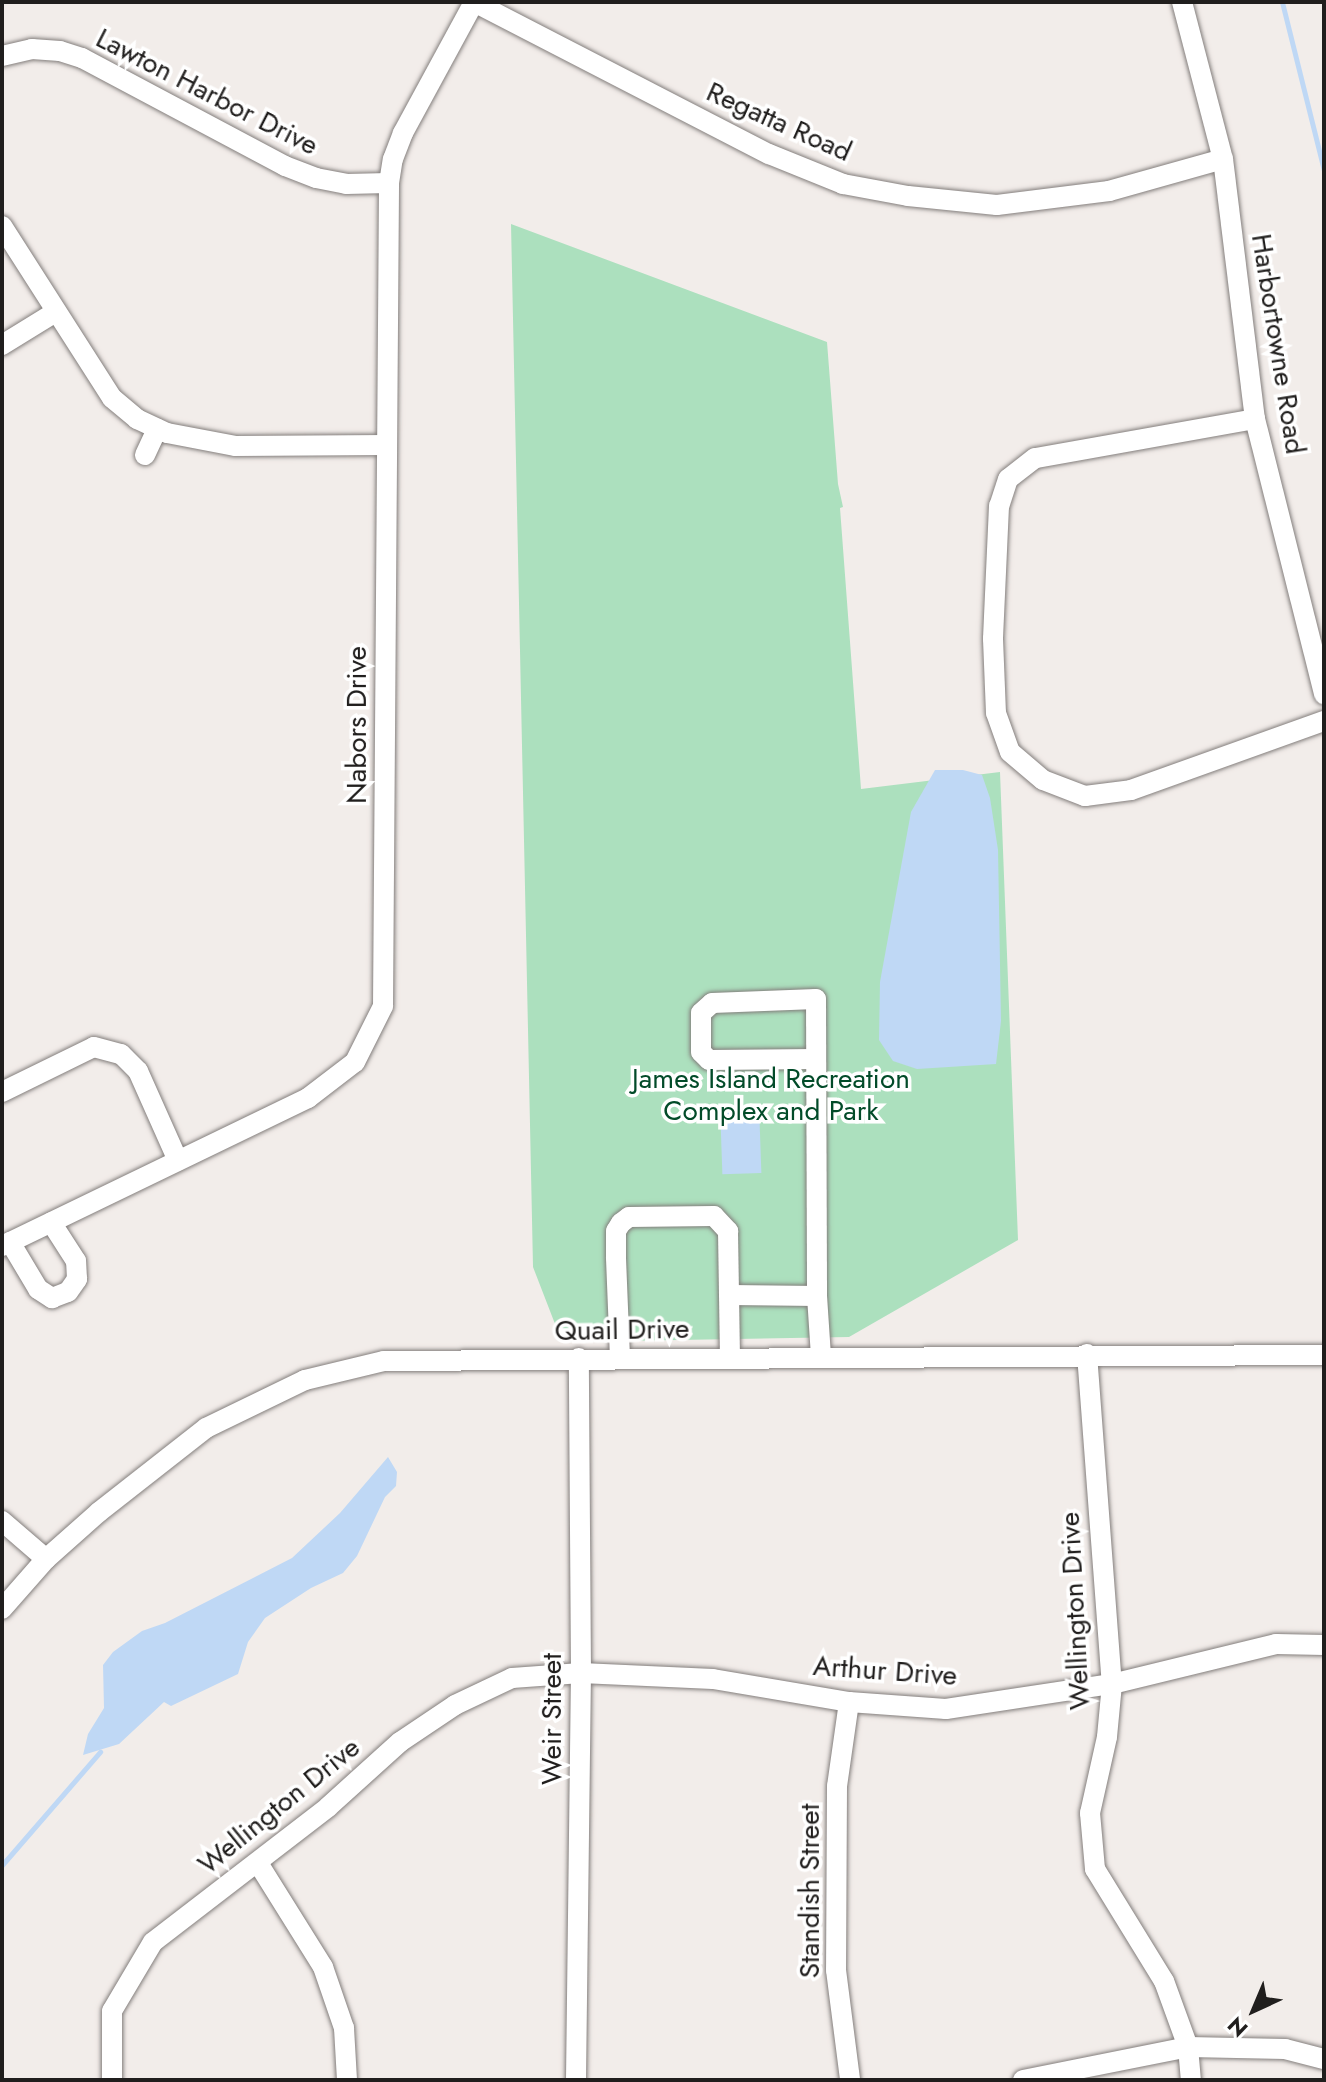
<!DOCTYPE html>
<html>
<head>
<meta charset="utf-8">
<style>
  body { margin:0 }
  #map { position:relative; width:1326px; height:2082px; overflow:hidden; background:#f2edea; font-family:Jost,sans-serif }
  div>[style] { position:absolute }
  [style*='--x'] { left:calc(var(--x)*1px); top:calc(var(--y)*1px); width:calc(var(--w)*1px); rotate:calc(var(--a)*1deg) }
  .green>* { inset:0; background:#ace0be }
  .water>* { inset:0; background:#bfd8f5; transform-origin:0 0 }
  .stream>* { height:5px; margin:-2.5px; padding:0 2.5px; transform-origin:2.5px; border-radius:2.5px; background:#bfd8f5 }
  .roads { filter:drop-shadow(0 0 2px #837e7c) drop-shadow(0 0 2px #837e7c) }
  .minor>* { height:20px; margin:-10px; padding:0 10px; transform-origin:10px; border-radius:10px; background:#fff }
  span { translate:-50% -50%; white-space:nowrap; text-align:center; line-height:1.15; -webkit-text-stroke:7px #fff; paint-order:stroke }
  .street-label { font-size:28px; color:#201e1d }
  .park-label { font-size:28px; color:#024b29 }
  .frame { position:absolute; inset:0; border:4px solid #201e1d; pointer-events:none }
  .north { position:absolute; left:1214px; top:1970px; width:80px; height:80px; -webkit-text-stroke:6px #fff; paint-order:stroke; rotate:224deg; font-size:22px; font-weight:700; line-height:32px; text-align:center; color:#201e1d }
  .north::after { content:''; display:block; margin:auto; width:28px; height:36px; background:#201e1d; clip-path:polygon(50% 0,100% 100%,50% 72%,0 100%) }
</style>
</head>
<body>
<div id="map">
  <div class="green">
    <i style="clip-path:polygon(511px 224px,827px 342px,838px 484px,843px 507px,840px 508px,861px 789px,1000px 772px,1018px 1240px,849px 1337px,562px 1342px,533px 1267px)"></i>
  </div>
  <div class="water">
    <i style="clip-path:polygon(935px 770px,963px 770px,982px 775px,990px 798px,998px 850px,1001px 1021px,996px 1064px,917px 1069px,893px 1061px,879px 1040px,880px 982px,911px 812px)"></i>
    <i style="left:759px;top:1105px;width:68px;height:39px;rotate:88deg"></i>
    <i style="clip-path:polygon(388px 1457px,397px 1472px,396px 1486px,385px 1497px,357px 1556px,343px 1573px,311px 1588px,265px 1618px,248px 1642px,238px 1674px,171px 1706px,164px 1702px,119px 1744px,83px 1755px,88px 1734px,104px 1708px,103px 1665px,113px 1652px,142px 1631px,165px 1623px,292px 1558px,340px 1513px)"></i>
  </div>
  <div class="stream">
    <i style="--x:1282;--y:2;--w:174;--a:76"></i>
    <i style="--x:2;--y:1865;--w:150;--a:-49.1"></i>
  </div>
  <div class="roads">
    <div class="minor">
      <i style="--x:474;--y:2;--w:332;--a:27.3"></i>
      <i style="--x:769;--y:154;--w:80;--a:22.1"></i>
      <i style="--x:843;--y:184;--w:66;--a:10.5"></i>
      <i style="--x:908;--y:196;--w:89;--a:5.8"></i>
      <i style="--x:997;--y:205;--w:113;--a:-7.1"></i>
      <i style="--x:1109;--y:191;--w:118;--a:-15.7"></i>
      <i style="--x:1182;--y:2;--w:162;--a:75.4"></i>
      <i style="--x:1223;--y:159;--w:262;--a:83"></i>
      <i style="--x:1255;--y:419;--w:284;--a:75.9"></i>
      <i style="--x:2;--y:56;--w:31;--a:-13"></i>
      <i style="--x:32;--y:49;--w:28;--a:4"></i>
      <i style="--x:60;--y:51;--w:23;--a:18"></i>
      <i style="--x:82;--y:58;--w:230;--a:28"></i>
      <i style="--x:285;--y:166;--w:33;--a:21"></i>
      <i style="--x:316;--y:178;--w:31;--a:11"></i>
      <i style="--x:346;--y:184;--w:43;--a:-1.3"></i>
      <i style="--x:2;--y:226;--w:204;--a:57.4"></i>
      <i style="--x:112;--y:398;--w:33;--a:40"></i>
      <i style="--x:137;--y:419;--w:33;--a:25"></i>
      <i style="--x:167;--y:433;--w:69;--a:10.8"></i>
      <i style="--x:235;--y:446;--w:152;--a:-0.4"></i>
      <i style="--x:2;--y:345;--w:61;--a:-31.6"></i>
      <i style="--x:1255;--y:419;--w:223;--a:169.9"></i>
      <i style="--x:1035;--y:458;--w:34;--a:142"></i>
      <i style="--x:1008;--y:479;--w:28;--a:108"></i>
      <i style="--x:999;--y:506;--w:133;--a:92.6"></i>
      <i style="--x:993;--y:639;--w:74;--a:87.7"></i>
      <i style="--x:996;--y:713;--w:41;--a:70.3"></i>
      <i style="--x:1010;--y:752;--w:43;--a:40.3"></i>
      <i style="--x:1043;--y:780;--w:45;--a:20.9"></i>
      <i style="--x:1085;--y:796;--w:46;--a:-7.4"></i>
      <i style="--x:1131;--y:790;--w:205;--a:-19.7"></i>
      <i style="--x:145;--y:455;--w:29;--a:-65"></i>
      <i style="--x:816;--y:1059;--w:107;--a:179.5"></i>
      <i style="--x:709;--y:1060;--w:11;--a:-135"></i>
      <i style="--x:701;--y:1052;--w:39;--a:-90"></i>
      <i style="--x:701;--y:1013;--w:15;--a:-42"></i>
      <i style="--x:712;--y:1003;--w:104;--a:-2.2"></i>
      <i style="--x:816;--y:999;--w:297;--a:89.8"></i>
      <i style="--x:2;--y:1092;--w:102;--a:-26.1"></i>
      <i style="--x:94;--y:1047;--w:28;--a:15"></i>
      <i style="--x:121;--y:1054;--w:24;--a:45"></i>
      <i style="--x:138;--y:1071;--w:98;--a:66"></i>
      <i style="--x:10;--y:1242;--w:55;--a:59.2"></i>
      <i style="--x:38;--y:1289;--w:17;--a:33"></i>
      <i style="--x:52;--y:1298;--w:17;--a:-21"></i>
      <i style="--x:68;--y:1292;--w:16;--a:-55"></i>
      <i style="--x:77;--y:1279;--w:18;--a:-93"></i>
      <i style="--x:76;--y:1261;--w:46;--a:-122.7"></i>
      <i style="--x:2;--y:1246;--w:340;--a:-25.8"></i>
      <i style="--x:308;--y:1098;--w:59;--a:-37.5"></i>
      <i style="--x:355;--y:1062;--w:63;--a:-63.4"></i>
      <i style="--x:383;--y:1006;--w:823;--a:-89.58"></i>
      <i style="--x:389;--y:183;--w:24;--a:-81"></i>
      <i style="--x:393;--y:159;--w:28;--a:-69"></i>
      <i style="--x:403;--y:133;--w:149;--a:-61.5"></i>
      <i style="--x:730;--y:1295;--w:87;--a:0.7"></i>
      <i style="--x:817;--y:1296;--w:60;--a:86.2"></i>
      <i style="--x:1087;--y:1354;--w:331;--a:85.7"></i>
      <i style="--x:1112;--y:1684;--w:53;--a:95.4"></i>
      <i style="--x:1107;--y:1737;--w:78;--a:102.6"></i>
      <i style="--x:1090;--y:1813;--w:56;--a:84.9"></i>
      <i style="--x:1095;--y:1869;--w:132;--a:58.4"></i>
      <i style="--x:1164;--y:1981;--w:70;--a:70"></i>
      <i style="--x:1188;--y:2047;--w:33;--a:85"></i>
      <i style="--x:620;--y:1358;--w:101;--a:-92.3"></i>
      <i style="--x:616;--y:1257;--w:26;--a:-90"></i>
      <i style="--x:616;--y:1231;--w:9;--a:-58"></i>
      <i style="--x:621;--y:1223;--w:10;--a:-37"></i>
      <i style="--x:629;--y:1217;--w:85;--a:-0.7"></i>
      <i style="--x:714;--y:1216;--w:21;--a:47"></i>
      <i style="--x:728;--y:1231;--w:126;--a:89.1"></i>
      <i style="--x:2;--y:1521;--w:58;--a:40.8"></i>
      <i style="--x:2;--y:1609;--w:67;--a:-48.7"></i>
      <i style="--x:46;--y:1559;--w:71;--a:-41.6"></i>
      <i style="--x:99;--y:1512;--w:136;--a:-38.1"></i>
      <i style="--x:206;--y:1428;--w:110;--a:-25.9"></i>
      <i style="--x:305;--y:1380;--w:81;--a:-13.5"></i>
      <i style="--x:384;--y:1361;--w:940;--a:-0.37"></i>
      <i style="--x:849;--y:1702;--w:85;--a:98.1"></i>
      <i style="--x:837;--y:1786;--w:184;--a:90.3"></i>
      <i style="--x:836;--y:1970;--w:111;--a:82.7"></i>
      <i style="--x:258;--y:1863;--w:123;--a:58"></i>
      <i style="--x:323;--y:1967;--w:65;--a:71"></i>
      <i style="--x:344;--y:2028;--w:52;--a:86.7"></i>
      <i style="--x:112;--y:2080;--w:69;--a:-90"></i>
      <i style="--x:112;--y:2011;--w:80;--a:-59.3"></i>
      <i style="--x:153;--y:1942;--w:221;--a:-37.6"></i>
      <i style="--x:328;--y:1807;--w:97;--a:-42.1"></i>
      <i style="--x:400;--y:1742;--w:66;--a:-33.9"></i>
      <i style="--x:455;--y:1705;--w:63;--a:-25.3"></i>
      <i style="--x:512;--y:1678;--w:69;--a:-4.1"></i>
      <i style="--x:581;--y:1673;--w:132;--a:2.6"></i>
      <i style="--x:713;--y:1679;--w:138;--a:9.6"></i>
      <i style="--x:849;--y:1702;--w:97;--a:4.1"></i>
      <i style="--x:946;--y:1709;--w:168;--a:-8.6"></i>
      <i style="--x:1112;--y:1684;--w:169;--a:-13.7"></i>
      <i style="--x:1276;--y:1644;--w:48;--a:1.2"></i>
      <i style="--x:576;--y:2080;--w:407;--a:-89.3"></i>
      <i style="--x:581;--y:1673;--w:315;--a:-90.4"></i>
      <i style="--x:1023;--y:2080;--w:168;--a:-11.3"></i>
      <i style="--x:1188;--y:2047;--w:97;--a:1.2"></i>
      <i style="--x:1285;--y:2049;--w:40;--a:14.4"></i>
    </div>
  </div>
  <div class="street-label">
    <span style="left:207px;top:92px;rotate:27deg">Lawton Harbor Drive</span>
    <span style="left:779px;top:122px;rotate:24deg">Regatta Road</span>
    <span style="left:1278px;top:344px;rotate:81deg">Harbortowne Road</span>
    <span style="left:357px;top:725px;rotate:-90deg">Nabors Drive</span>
    <span style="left:622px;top:1330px;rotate:-1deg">Quail Drive</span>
    <span style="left:1075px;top:1611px;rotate:-93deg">Wellington Drive</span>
    <span style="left:885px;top:1671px;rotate:4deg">Arthur Drive</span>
    <span style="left:552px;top:1719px;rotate:-90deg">Weir Street</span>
    <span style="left:279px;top:1806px;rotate:-39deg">Wellington Drive</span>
    <span style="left:810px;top:1891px;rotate:-90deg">Standish Street</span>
  </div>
  <div class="park-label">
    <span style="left:771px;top:1095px">James Island Recreation<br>Complex and Park</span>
  </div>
  <div class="frame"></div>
  <div class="north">N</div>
</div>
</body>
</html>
